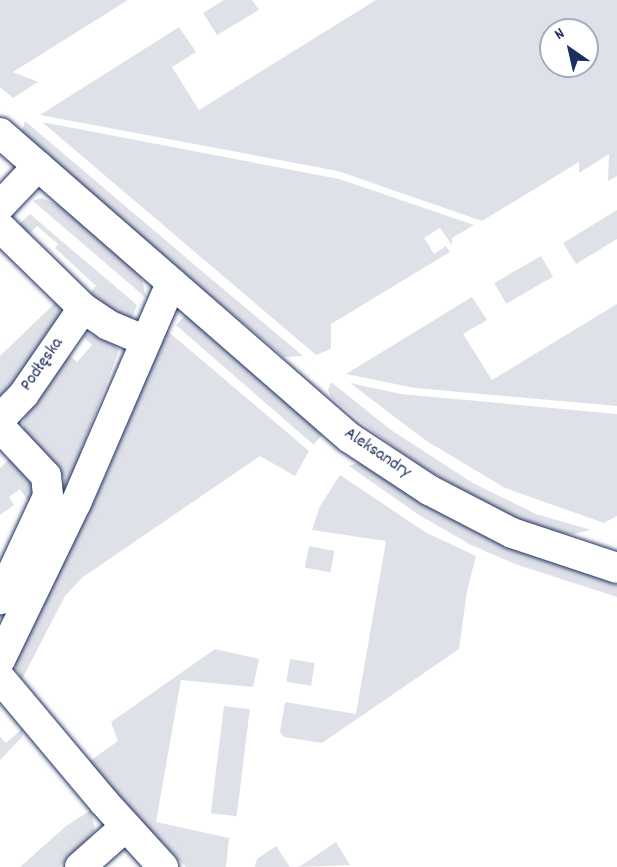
<!DOCTYPE html>
<html>
<head>
<meta charset="utf-8">
<style>
  body { margin:0 }
  #map { position:relative; width:617px; height:867px; overflow:hidden; background:#fff; font-family:Dekko,sans-serif }
  div>[style] { position:absolute }
  [style*='--x'] { left:calc(var(--x)*1px); top:calc(var(--y)*1px); width:calc(var(--w)*1px); rotate:calc(var(--a)*1deg) }
  .green>* { inset:0; background:#dee1e7; transform-origin:0 0 }
  .roads { filter:drop-shadow(0 0 2px #1b2f5e) drop-shadow(0 0 2px #1b2f5e) }
  .street>* { height:30px; margin:-15px; padding:0 15px; transform-origin:15px; border-radius:15px; background:#fff }
  span { translate:-50% -50%; white-space:nowrap; text-align:center; line-height:1.15; -webkit-text-stroke:5px #fff; paint-order:stroke }
  .street-label { font-size:18px; color:#1b2f5e }
  .north { position:absolute; left:539px; top:18px; width:60px; height:60px; box-sizing:border-box; background:#fff; border:2px solid #a4acbf; border-radius:50%; rotate:326deg; font-size:16px; font-weight:700; line-height:24px; text-align:center; color:#1b2f5e }
  .north::after { content:''; display:block; margin:auto; width:21px; height:27px; background:#1b2f5e; clip-path:polygon(50% 0,100% 100%,50% 72%,0 100%) }
</style>
</head>
<body>
<div id="map">
  <div class="green">
    <i style="clip-path:polygon(0 0,128px 0,13px 72px,38px 82px,13px 98px,0 87px)"></i>
    <i style="clip-path:polygon(224px 0,252px 0,259px 10px,217px 35px,203px 13px)"></i>
    <i style="clip-path:polygon(evenodd,376px 0,617px 0,617px 176px,608px 181px,609px 154px,579px 173px,579px 162px,482px 221px,338px 171px,40px 115px,179px 27px,196px 52px,172px 67px,199px 110px,376px 0,551px 30px,587px 30px,587px 66px,551px 66px,551px 30px)"></i>
    <i style="clip-path:polygon(25px 121px,203px 272px,303px 356px,284px 357px,205px 291px,21px 134px)"></i>
    <i style="clip-path:polygon(42px 122px,339px 179px,474px 225px,452px 238px,452px 245px,440px 228px,424px 238px,434px 254px,446px 246px,450px 252px,331px 324px,331px 349px,316px 355px)"></i>
    <i style="clip-path:polygon(41px 198px,61px 206px,134px 268px,142px 280px,146px 298px,33px 201px)"></i>
    <i style="clip-path:polygon(617px 210px,617px 239px,576px 264px,563px 243px)"></i>
    <i style="clip-path:polygon(30px 214px,137px 305px,131px 320px,124px 321px,89px 295px,96px 286px,55px 248px,58px 244px,37px 226px,26px 237px,17px 226px)"></i>
    <i style="left:541px;top:256px;width:24px;height:54px;rotate:60deg"></i>
    <i style="clip-path:polygon(472px 297px,487px 320px,463px 334px,492px 380px,617px 304px,617px 406px,415px 388px,346px 374px)"></i>
    <i style="clip-path:polygon(56px 302px,60px 307px,60px 315px,15px 383px,0 398px,0 356px)"></i>
    <i style="left:186px;top:314px;width:182px;height:15px;rotate:41deg"></i>
    <i style="clip-path:polygon(164px 328px,309px 451px,295px 476px,260px 456px,83px 577px,65px 596px,22px 679px,14px 663px,107px 473px)"></i>
    <i style="clip-path:polygon(87px 334px,110px 340px,119px 350px,74px 470px,55px 505px,65px 478px,25px 435px,23px 423px,29px 408px,67px 353px,77px 362px,92px 345px,83px 336px)"></i>
    <i style="clip-path:polygon(331px 382px,391px 430px,473px 483px,536px 514px,591px 530px,574px 534px,556px 533px,520px 523px,479px 500px,415px 462px,370px 429px,331px 397px,328px 390px)"></i>
    <i style="clip-path:polygon(350px 383px,401px 394px,617px 414px,617px 516px,604px 523px,505px 488px,425px 440px)"></i>
    <i style="clip-path:polygon(11px 458px,31px 478px,35px 492px,34px 510px,20px 489px,9px 497px,14px 505px,0 515px,0 468px)"></i>
    <i style="clip-path:polygon(357px 463px,366px 465px,397px 487px,453px 519px,532px 554px,617px 585px,617px 597px,515px 564px,471px 545px,419px 515px,349px 466px)"></i>
    <i style="clip-path:polygon(340px 475px,425px 532px,476px 556px,467px 591px,459px 649px,322px 743px,284px 737px,280px 732px,285px 702px,356px 714px,386px 541px,312px 530px,320px 506px)"></i>
    <i style="left:309px;top:546px;width:26px;height:22px;rotate:11deg"></i>
    <i style="clip-path:polygon(215px 649px,259px 659px,253px 687px,181px 680px,156px 822px,229px 838px,226px 867px,186px 867px,135px 815px,90px 761px,118px 741px,111px 722px)"></i>
    <i style="left:290px;top:659px;width:25px;height:23px;rotate:9deg"></i>
    <i style="left:224px;top:706px;width:26px;height:108px;rotate:7deg"></i>
    <i style="clip-path:polygon(23px 728px,22px 737px,0 760px,0 737px,6px 743px)"></i>
    <i style="clip-path:polygon(91px 810px,95px 831px,82px 847px,59px 867px,20px 867px,66px 826px)"></i>
    <i style="clip-path:polygon(336px 842px,350px 865px,299px 867px)"></i>
    <i style="clip-path:polygon(276px 846px,290px 867px,255px 867px,257px 859px)"></i>
  </div>
  <div class="roads">
    <div class="street">
      <i style="--x:0;--y:133;--w:464;--a:41.1"></i>
      <i style="--x:350;--y:438;--w:95;--a:33.4"></i>
      <i style="--x:429;--y:490;--w:93;--a:27.4"></i>
      <i style="--x:512;--y:533;--w:111;--a:18.4"></i>
      <i style="--x:0;--y:206;--w:55;--a:-46.5"></i>
      <i style="--x:0;--y:227;--w:116;--a:44.3"></i>
      <i style="--x:83;--y:308;--w:30;--a:34"></i>
      <i style="--x:108;--y:325;--w:41;--a:22.8"></i>
      <i style="--x:0;--y:419;--w:35;--a:-46"></i>
      <i style="--x:24;--y:394;--w:104;--a:-55.5"></i>
      <i style="--x:0;--y:427;--w:67;--a:46.8"></i>
      <i style="--x:46;--y:476;--w:20;--a:84"></i>
      <i style="--x:48;--y:496;--w:114;--a:115"></i>
      <i style="--x:0;--y:660;--w:174;--a:-64.2"></i>
      <i style="--x:76;--y:503;--w:240;--a:-66.6"></i>
      <i style="--x:0;--y:678;--w:162;--a:50"></i>
      <i style="--x:104;--y:802;--w:88;--a:47.8"></i>
      <i style="--x:80;--y:867;--w:60;--a:-41.6"></i>
    </div>
  </div>
  <div class="street-label">
    <span style="left:43px;top:365px;rotate:-55deg">Podłęska</span>
    <span style="left:377px;top:454px;rotate:34deg">Aleksandry</span>
  </div>
  <div class="north">N</div>
</div>
</body>
</html>
